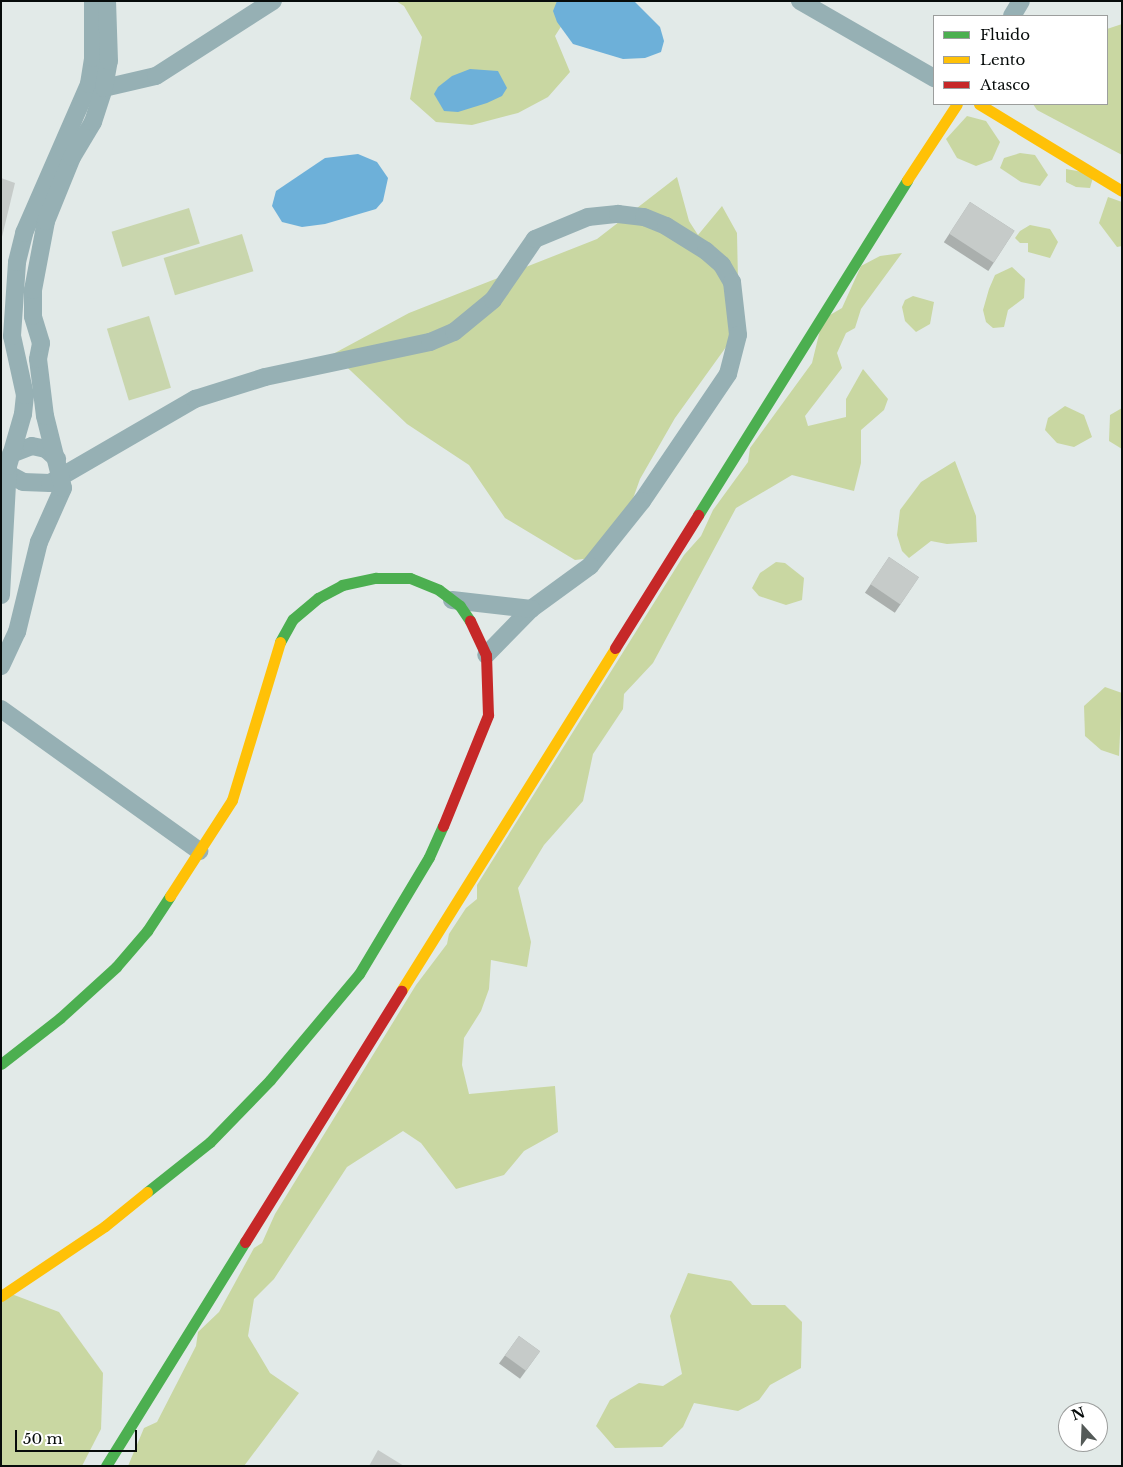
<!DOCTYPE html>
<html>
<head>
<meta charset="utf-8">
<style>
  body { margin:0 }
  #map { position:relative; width:1123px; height:1467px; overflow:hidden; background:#e2eae8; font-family:"Libre Baskerville",serif }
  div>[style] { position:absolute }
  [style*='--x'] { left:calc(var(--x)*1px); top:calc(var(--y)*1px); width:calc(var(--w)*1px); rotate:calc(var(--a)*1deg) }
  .green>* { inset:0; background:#c9d6ad; transform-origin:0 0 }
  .forest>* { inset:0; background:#c9d7a2 }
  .water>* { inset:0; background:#6db0d9 }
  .street>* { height:18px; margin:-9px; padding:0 9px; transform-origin:9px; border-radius:9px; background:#96b0b4 }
  .fast>* { height:11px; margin:-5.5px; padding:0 5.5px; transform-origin:5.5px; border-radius:5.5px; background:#4caf50 }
  .slow>* { height:11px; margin:-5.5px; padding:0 5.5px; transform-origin:5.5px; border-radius:5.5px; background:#ffc107 }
  .jam>* { height:11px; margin:-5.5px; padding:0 5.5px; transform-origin:5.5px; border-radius:5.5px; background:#c62828 }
  .wall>* { inset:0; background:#aaafad; transform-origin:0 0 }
  .building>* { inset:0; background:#c6cbc9; transform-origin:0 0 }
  span { translate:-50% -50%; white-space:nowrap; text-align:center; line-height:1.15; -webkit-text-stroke:4px #fff; paint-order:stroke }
  .frame { position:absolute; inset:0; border:2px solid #070c0b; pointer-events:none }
  .legend { position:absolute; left:933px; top:15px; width:175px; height:90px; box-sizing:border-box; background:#fff; border:1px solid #9c9e9d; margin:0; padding:6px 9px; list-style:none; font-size:15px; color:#070c0b }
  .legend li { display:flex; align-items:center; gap:10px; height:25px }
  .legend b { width:25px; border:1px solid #9c9e9d }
  .north { position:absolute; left:1058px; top:1402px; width:50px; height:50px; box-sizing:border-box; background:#fff; border:1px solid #9c9e9d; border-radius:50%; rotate:340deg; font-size:14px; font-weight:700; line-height:20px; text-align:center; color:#070c0b }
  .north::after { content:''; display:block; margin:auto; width:18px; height:22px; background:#545a58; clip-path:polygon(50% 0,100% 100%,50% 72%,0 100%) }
  .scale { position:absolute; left:15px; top:1430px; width:122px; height:22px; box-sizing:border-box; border:2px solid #070c0b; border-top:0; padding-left:6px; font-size:15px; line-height:18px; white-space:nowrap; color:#070c0b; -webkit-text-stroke:4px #fff; paint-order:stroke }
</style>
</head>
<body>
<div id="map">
  <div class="green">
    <i style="left:189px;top:208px;width:37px;height:81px;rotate:73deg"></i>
    <i style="left:242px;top:234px;width:39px;height:82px;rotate:73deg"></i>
    <i style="left:149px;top:316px;width:75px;height:44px;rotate:73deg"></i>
  </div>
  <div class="forest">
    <i style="clip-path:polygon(396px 1px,624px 1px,567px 17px,555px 36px,570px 72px,548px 97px,518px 113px,472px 125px,436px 122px,410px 99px,422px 37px,404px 6px)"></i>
    <i style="clip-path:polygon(1122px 24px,1122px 155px,1037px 110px,1033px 104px,1107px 104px,1107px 29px)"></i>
    <i style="clip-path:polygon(967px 116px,986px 121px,1000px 142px,992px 160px,976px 166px,957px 158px,946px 139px)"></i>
    <i style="clip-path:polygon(1020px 153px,1035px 155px,1048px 175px,1040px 186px,1021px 182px,1000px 168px,1004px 158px)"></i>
    <i style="clip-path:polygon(1066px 169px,1094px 174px,1090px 188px,1076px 187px,1066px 182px)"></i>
    <i style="clip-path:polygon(677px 177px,689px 221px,698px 235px,722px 206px,737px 233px,739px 329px,675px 418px,640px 479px,625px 521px,600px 557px,575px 560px,505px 518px,469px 465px,407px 424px,333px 354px,409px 313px,597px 239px)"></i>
    <i style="clip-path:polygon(1108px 197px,1122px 202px,1122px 246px,1117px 247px,1099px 223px)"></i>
    <i style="clip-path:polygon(1030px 225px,1050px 229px,1058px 242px,1050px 258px,1028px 252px,1028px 243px,1020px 243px,1015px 238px,1020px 231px)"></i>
    <i style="clip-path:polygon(902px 253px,861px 309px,855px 328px,846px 333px,837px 353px,842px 368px,805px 416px,808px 426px,846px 417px,846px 399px,863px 369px,888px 399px,884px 410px,861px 430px,861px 463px,854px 491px,792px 475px,736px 508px,653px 663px,624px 694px,623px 709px,593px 754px,583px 801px,544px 845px,518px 888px,531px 942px,527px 967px,491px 960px,489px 989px,481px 1011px,464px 1038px,462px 1065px,469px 1094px,555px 1086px,558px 1132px,524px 1151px,504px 1175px,456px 1189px,421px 1143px,403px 1131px,347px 1167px,274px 1279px,254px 1299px,248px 1336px,270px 1373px,299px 1393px,244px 1466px,128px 1466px,144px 1428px,157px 1422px,196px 1346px,198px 1332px,219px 1312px,254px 1248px,262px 1243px,275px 1214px,416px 985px,447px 944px,449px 934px,466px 908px,477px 899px,477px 885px,684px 555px,701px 536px,713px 510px,748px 462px,750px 448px,812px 363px,820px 330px,830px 315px,842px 308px,861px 266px,880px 256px)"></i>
    <i style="clip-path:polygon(1012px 267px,1025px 279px,1024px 298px,1008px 310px,1004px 327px,993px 328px,986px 322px,983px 310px,989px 289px,995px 275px)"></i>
    <i style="clip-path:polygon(913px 296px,934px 302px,930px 324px,916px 332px,905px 321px,902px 307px,905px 300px)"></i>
    <i style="clip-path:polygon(1065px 406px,1084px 415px,1092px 437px,1074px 447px,1057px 443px,1045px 430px,1048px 418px)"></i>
    <i style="clip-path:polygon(1122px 408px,1122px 449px,1109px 441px,1110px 415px)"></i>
    <i style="clip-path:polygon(955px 461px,976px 516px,977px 542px,947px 544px,931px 541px,909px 558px,902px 551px,897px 535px,900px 510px,921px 482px)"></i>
    <i style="clip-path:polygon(776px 562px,785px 563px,804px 578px,802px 600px,786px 605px,759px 596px,752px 588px,760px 573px)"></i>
    <i style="clip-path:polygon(1105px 687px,1122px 693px,1119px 756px,1101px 750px,1085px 736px,1084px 706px)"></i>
    <i style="clip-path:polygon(688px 1273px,731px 1281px,752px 1305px,785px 1305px,802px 1322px,801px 1368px,770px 1385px,759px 1400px,738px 1411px,694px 1403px,683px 1427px,662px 1447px,615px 1448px,596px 1426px,610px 1400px,639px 1383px,663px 1386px,682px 1374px,670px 1316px)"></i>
    <i style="clip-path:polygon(1px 1290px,59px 1312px,103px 1373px,101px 1429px,82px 1466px,1px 1466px)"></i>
  </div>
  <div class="water">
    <i style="clip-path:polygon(557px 1px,634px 1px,660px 27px,664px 41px,661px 52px,645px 58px,623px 59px,573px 44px,557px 22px,553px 11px)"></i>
    <i style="clip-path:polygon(470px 69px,498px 71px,507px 88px,502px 96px,487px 103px,458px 112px,444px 111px,434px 94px,438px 87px,452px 76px)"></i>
    <i style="clip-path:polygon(358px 154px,377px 162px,388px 178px,383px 201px,376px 209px,325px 224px,302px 227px,282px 222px,272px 206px,276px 191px,325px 158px)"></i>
  </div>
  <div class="street">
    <i style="--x:800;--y:1;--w:155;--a:29.9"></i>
    <i style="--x:1012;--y:16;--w:17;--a:-59"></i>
    <i style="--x:94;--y:85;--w:10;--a:17"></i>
    <i style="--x:104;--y:88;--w:53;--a:-13"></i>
    <i style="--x:156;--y:76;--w:139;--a:-32.7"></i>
    <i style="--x:11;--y:454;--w:22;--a:-21"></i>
    <i style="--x:32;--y:446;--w:14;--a:12"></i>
    <i style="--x:46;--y:449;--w:15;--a:42"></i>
    <i style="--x:7;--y:473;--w:18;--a:29"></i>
    <i style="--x:23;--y:482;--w:27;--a:2"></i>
    <i style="--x:50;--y:483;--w:168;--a:-30.1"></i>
    <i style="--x:195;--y:399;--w:73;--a:-17.4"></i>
    <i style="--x:265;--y:377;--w:169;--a:-12"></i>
    <i style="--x:430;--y:342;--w:26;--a:-23"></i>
    <i style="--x:454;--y:332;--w:50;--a:-39.4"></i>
    <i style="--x:493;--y:300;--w:74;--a:-55.5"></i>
    <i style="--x:535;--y:239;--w:57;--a:-22.5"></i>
    <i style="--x:588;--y:217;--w:30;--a:-6"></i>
    <i style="--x:618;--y:214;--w:26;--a:7"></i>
    <i style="--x:644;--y:217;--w:24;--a:22"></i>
    <i style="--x:666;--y:226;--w:47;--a:32"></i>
    <i style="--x:706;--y:251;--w:21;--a:41"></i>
    <i style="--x:722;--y:265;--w:20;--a:60"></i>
    <i style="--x:732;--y:282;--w:53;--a:83.5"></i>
    <i style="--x:738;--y:335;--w:40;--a:104.4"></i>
    <i style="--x:728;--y:374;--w:153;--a:124.1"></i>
    <i style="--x:642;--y:501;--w:83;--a:128.7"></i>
    <i style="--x:590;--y:566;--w:73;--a:143.9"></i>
    <i style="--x:531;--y:609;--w:64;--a:134.4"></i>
    <i style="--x:1;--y:595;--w:129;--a:-86.9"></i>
    <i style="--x:8;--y:466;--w:54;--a:-73.9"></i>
    <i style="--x:23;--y:414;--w:19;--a:-84"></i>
    <i style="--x:25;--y:395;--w:60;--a:-102.4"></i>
    <i style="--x:12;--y:336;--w:74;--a:-86.1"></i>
    <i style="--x:17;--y:262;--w:30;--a:-76"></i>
    <i style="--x:24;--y:233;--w:163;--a:-66.4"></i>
    <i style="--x:89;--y:84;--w:26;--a:-81"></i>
    <i style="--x:93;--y:58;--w:57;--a:-90"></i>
    <i style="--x:452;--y:600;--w:80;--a:6.5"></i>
    <i style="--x:1;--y:666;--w:38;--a:-65"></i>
    <i style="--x:17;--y:632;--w:93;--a:-76.3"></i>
    <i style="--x:39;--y:542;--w:59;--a:-66"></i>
    <i style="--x:63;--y:488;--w:74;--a:-104"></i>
    <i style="--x:45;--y:416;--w:57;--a:-97"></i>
    <i style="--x:38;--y:359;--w:16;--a:-79"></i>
    <i style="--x:41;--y:343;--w:28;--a:-107"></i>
    <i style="--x:33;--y:316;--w:26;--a:-90"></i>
    <i style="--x:33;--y:290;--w:70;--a:-79.3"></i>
    <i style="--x:46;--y:221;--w:69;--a:-67.9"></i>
    <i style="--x:72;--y:157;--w:41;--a:-59"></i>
    <i style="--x:93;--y:122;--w:36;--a:-72"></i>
    <i style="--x:104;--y:88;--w:27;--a:-80"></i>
    <i style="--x:109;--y:61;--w:60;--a:-91.9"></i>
    <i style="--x:1;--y:709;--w:244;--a:35.6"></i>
  </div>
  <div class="fast">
    <i style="--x:698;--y:515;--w:395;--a:-58"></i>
    <i style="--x:280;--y:642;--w:26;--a:-61"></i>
    <i style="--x:293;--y:619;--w:33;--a:-40"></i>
    <i style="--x:318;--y:598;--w:27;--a:-28"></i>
    <i style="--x:342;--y:585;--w:35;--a:-12"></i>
    <i style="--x:376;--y:578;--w:34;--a:0"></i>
    <i style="--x:410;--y:578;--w:31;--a:22"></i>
    <i style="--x:439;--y:590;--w:26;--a:37"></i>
    <i style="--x:460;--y:606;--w:18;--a:56"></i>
    <i style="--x:1;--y:1064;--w:75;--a:-37.9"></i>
    <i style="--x:60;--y:1018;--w:76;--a:-42.3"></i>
    <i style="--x:116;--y:967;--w:48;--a:-49.3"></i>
    <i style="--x:147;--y:931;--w:42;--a:-56.7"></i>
    <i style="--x:147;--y:1192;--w:80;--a:-38.4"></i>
    <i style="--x:210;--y:1142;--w:86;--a:-45.9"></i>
    <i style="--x:270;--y:1080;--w:138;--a:-50"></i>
    <i style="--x:359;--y:974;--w:136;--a:-59.1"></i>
    <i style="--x:429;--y:857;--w:34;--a:-66"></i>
    <i style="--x:106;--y:1466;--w:264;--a:-58.2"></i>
  </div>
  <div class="slow">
    <i style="--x:979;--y:104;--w:167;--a:31.3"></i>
    <i style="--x:907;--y:180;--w:91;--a:-56.7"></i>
    <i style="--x:170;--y:896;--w:114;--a:-57.1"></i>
    <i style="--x:232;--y:800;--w:165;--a:-73.1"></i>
    <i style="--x:401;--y:991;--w:404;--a:-58"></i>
    <i style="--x:1;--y:1296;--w:125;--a:-33.9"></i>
    <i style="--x:105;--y:1226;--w:54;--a:-39"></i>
  </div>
  <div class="jam">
    <i style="--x:615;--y:648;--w:157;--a:-58"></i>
    <i style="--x:443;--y:826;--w:120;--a:-67.9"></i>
    <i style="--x:488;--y:715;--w:60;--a:-91.9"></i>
    <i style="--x:486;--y:655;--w:38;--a:-115"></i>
    <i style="--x:245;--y:1242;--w:296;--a:-58.1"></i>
  </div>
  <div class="wall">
    <i style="left:970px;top:202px;width:53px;height:48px;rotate:33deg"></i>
    <i style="left:889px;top:557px;width:36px;height:43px;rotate:34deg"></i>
    <i style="left:519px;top:1336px;width:26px;height:34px;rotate:36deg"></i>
  </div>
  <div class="building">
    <i style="clip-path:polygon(1px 178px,15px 183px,1px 241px)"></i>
    <i style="left:970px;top:202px;width:53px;height:38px;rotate:33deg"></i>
    <i style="left:889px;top:557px;width:36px;height:33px;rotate:34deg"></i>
    <i style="left:519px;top:1336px;width:26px;height:24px;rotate:36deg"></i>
    <i style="clip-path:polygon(378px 1450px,404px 1466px,369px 1466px)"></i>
  </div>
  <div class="frame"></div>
  <ul class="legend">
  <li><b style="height:6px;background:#4caf50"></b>Fluido</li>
  <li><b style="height:6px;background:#ffc107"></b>Lento</li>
  <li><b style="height:6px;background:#c62828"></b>Atasco</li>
  </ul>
  <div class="north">N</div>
  <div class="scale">50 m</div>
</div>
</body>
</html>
